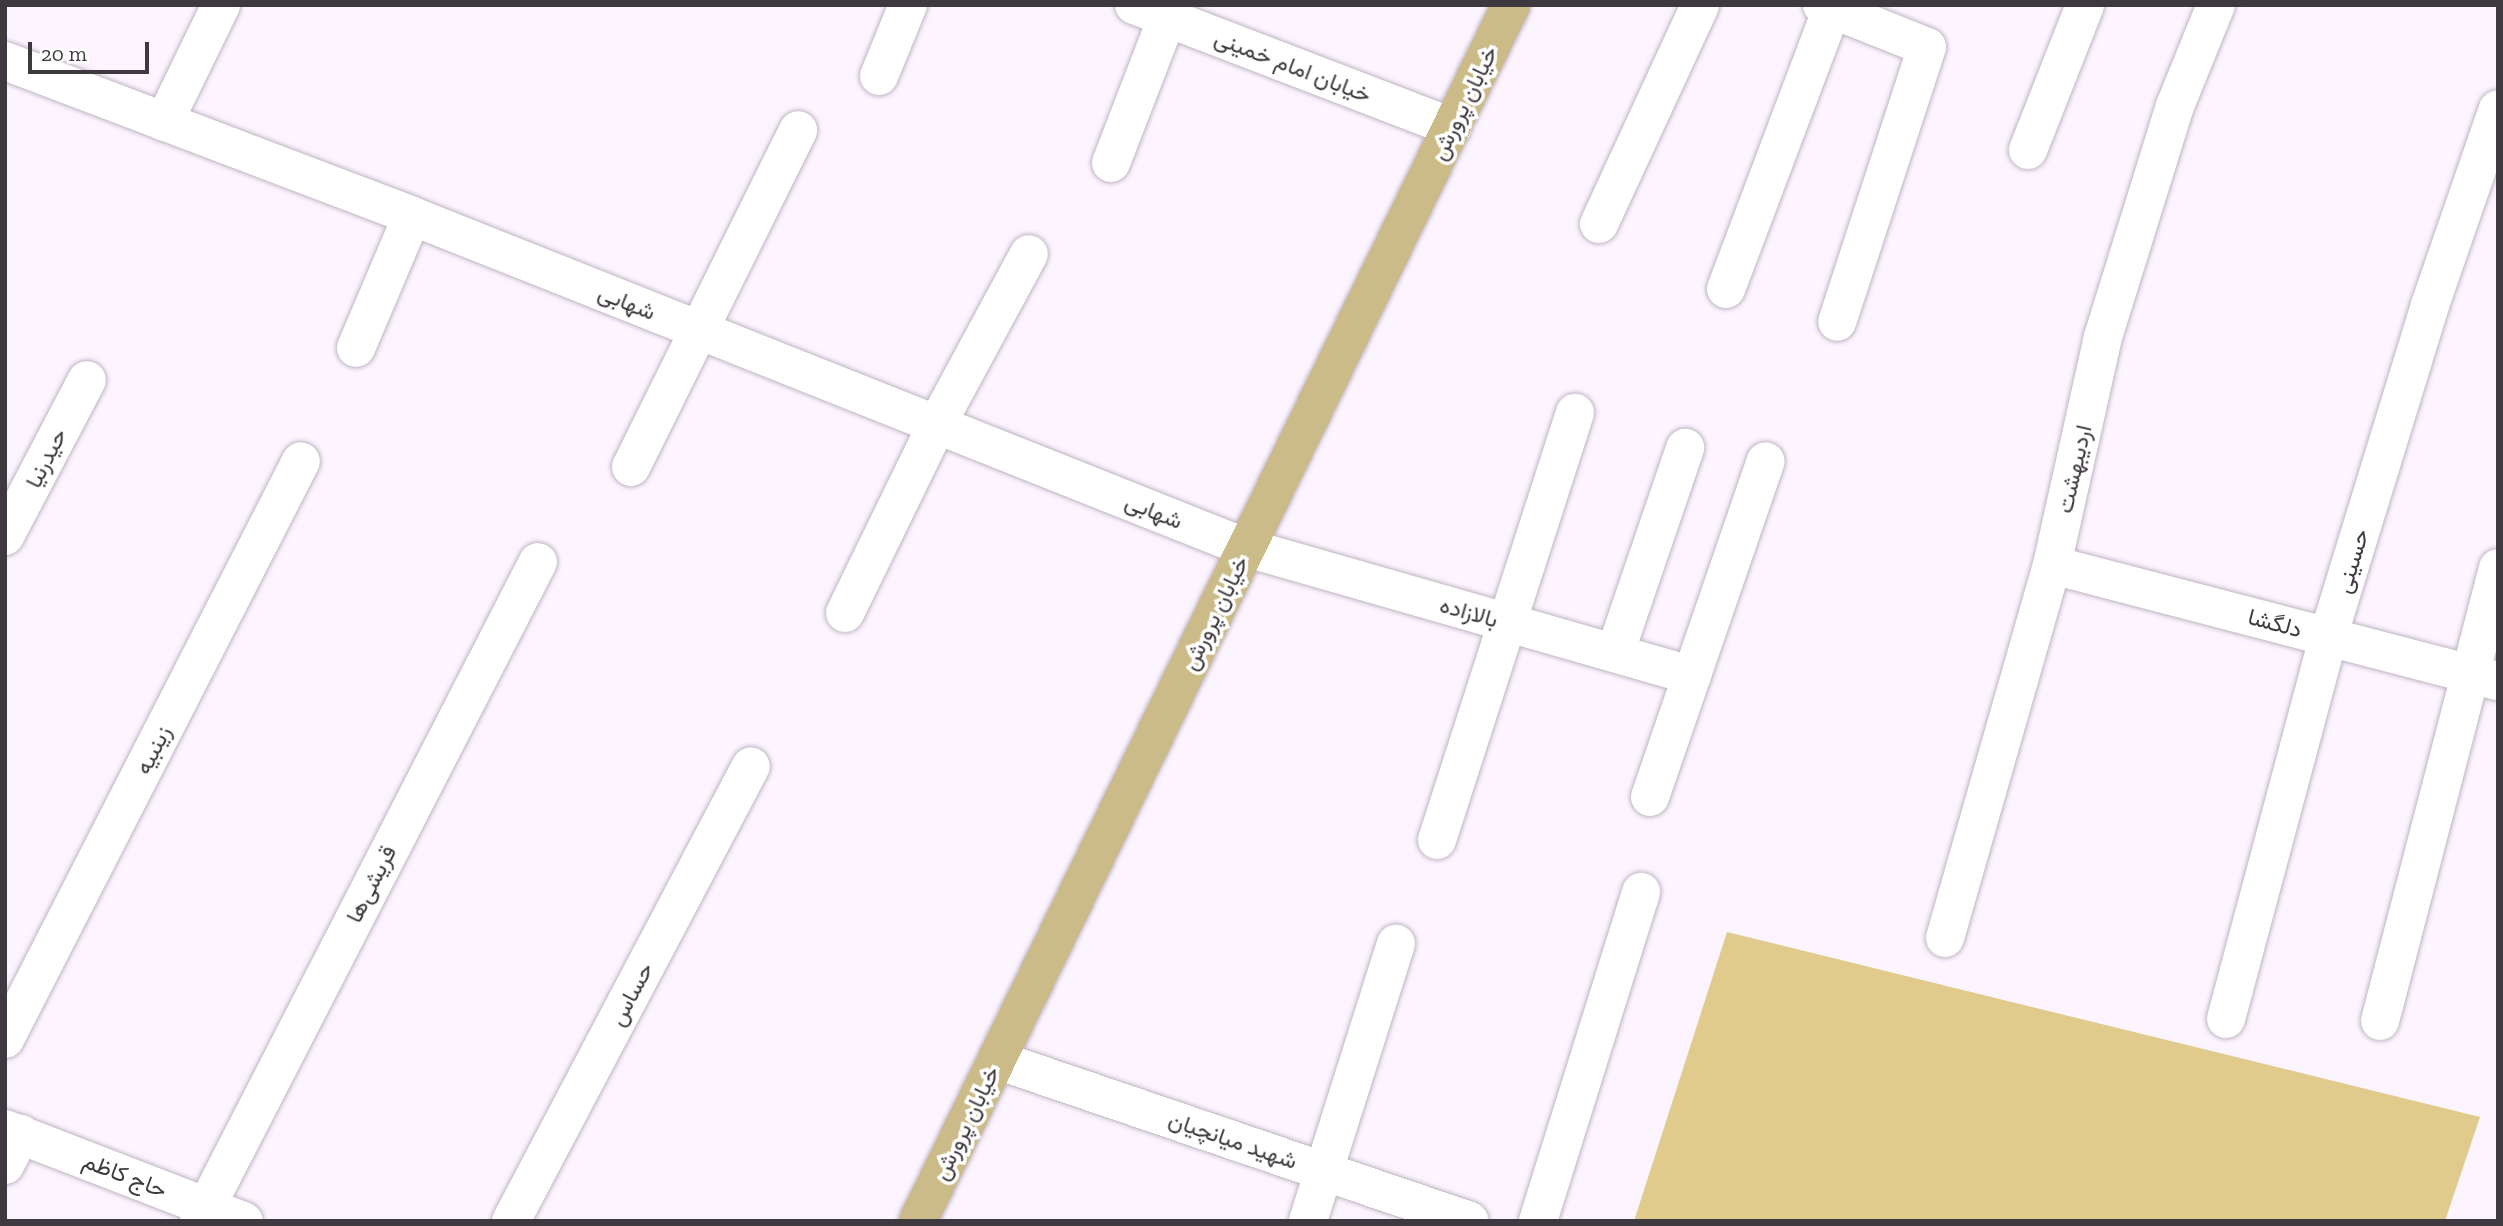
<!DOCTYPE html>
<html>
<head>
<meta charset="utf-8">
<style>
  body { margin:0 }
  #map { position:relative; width:2503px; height:1226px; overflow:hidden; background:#fcf4fe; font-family:"Zilla Slab",Vazirmatn,serif }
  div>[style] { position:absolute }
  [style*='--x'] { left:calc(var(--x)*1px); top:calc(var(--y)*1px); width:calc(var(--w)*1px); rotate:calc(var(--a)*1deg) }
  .green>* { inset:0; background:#e0ca8c }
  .roads { filter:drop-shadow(0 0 2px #bfb5c2) drop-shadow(0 0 2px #bfb5c2) }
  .minor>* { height:38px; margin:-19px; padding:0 19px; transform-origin:19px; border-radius:19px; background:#fff }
  .major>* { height:38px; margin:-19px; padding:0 19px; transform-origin:19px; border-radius:19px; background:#cbbb88 }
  span { translate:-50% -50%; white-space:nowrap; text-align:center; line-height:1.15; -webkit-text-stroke:7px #fff; paint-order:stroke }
  .street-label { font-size:23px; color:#3e393f }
  .frame { position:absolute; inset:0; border:7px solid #3e393f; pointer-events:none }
  .scale { position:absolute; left:28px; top:42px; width:121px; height:32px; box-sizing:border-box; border:4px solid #3e393f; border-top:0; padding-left:9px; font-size:21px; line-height:24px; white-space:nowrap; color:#3e393f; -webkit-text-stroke:5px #fff; paint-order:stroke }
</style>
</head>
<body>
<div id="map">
  <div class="green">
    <i style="clip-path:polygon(1727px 932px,2480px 1117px,2445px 1221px,1634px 1221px)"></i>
  </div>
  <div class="roads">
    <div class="minor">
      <i style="--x:1134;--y:5;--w:341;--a:21"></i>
      <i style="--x:1822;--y:5;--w:113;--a:21.8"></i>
      <i style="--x:1927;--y:47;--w:289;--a:108.1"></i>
      <i style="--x:5;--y:61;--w:436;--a:20.8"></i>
      <i style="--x:412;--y:216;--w:899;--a:21.68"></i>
      <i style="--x:1247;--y:548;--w:463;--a:16"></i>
      <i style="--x:879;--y:76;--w:77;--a:-67.8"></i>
      <i style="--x:164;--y:122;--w:130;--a:-64"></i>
      <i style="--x:2028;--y:150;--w:156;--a:-68.5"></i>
      <i style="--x:1111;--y:163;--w:169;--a:-68.9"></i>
      <i style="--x:1599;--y:224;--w:241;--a:-65.2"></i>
      <i style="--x:1726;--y:289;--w:299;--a:-69.3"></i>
      <i style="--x:356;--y:348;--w:143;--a:-67"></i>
      <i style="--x:631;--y:467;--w:376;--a:-63.6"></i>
      <i style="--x:5;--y:536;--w:176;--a:-62.3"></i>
      <i style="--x:2052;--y:565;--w:461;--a:14.6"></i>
      <i style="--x:845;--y:613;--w:210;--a:-64"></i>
      <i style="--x:937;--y:424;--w:193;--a:-61.6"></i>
      <i style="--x:1615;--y:653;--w:217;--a:-71.1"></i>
      <i style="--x:1650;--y:797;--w:355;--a:-71"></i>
      <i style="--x:1437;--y:840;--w:449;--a:-72.1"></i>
      <i style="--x:1945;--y:938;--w:388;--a:-74"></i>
      <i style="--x:2052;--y:565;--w:234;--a:-77.4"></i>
      <i style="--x:2103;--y:337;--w:242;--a:-72.7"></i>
      <i style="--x:2175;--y:106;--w:109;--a:-67.9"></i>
      <i style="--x:2226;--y:1019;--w:395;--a:-75"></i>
      <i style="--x:2328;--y:637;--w:347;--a:-72.9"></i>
      <i style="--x:2430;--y:305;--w:207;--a:-70.9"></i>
      <i style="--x:2380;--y:1021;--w:468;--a:-75.4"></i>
      <i style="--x:5;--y:1039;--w:649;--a:-62.88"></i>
      <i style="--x:997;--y:1060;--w:499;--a:18.8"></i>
      <i style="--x:5;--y:1129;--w:256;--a:21.1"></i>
      <i style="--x:5;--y:1165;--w:35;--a:-63"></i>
      <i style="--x:199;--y:1221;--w:741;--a:-62.78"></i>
      <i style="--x:511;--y:1221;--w:514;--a:-62.19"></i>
      <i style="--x:1308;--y:1221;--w:291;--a:-72.4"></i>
      <i style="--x:1538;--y:1221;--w:345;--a:-72.6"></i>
    </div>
    <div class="major">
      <i style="--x:918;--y:1221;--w:1353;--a:-64"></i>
    </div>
  </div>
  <div class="street-label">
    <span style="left:1293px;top:66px;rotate:21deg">خیابان امام خمینی</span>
    <span style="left:1464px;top:103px;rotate:-64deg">خیابان پرورش</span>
    <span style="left:627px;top:302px;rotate:22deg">شهابی</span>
    <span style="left:46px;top:458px;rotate:-63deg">حیدرنیا</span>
    <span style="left:2074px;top:469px;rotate:-77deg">اردیبهشت</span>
    <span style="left:1154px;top:511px;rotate:22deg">شهابی</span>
    <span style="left:2352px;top:561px;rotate:-73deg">حسینی</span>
    <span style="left:1469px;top:612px;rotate:16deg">بالازاده</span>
    <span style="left:1215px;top:613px;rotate:-64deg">خیابان پرورش</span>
    <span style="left:2275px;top:623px;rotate:15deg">دلگشا</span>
    <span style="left:153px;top:750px;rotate:-63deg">زینبیه</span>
    <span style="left:371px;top:884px;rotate:-63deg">قریشی‌ها</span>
    <span style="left:631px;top:994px;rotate:-62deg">حساس</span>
    <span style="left:966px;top:1123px;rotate:-64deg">خیابان پرورش</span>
    <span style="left:1233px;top:1140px;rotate:19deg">شهید میانچیان</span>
    <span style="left:125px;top:1175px;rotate:21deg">حاج کاظم</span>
  </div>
  <div class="frame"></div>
  <div class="scale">20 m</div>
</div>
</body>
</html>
